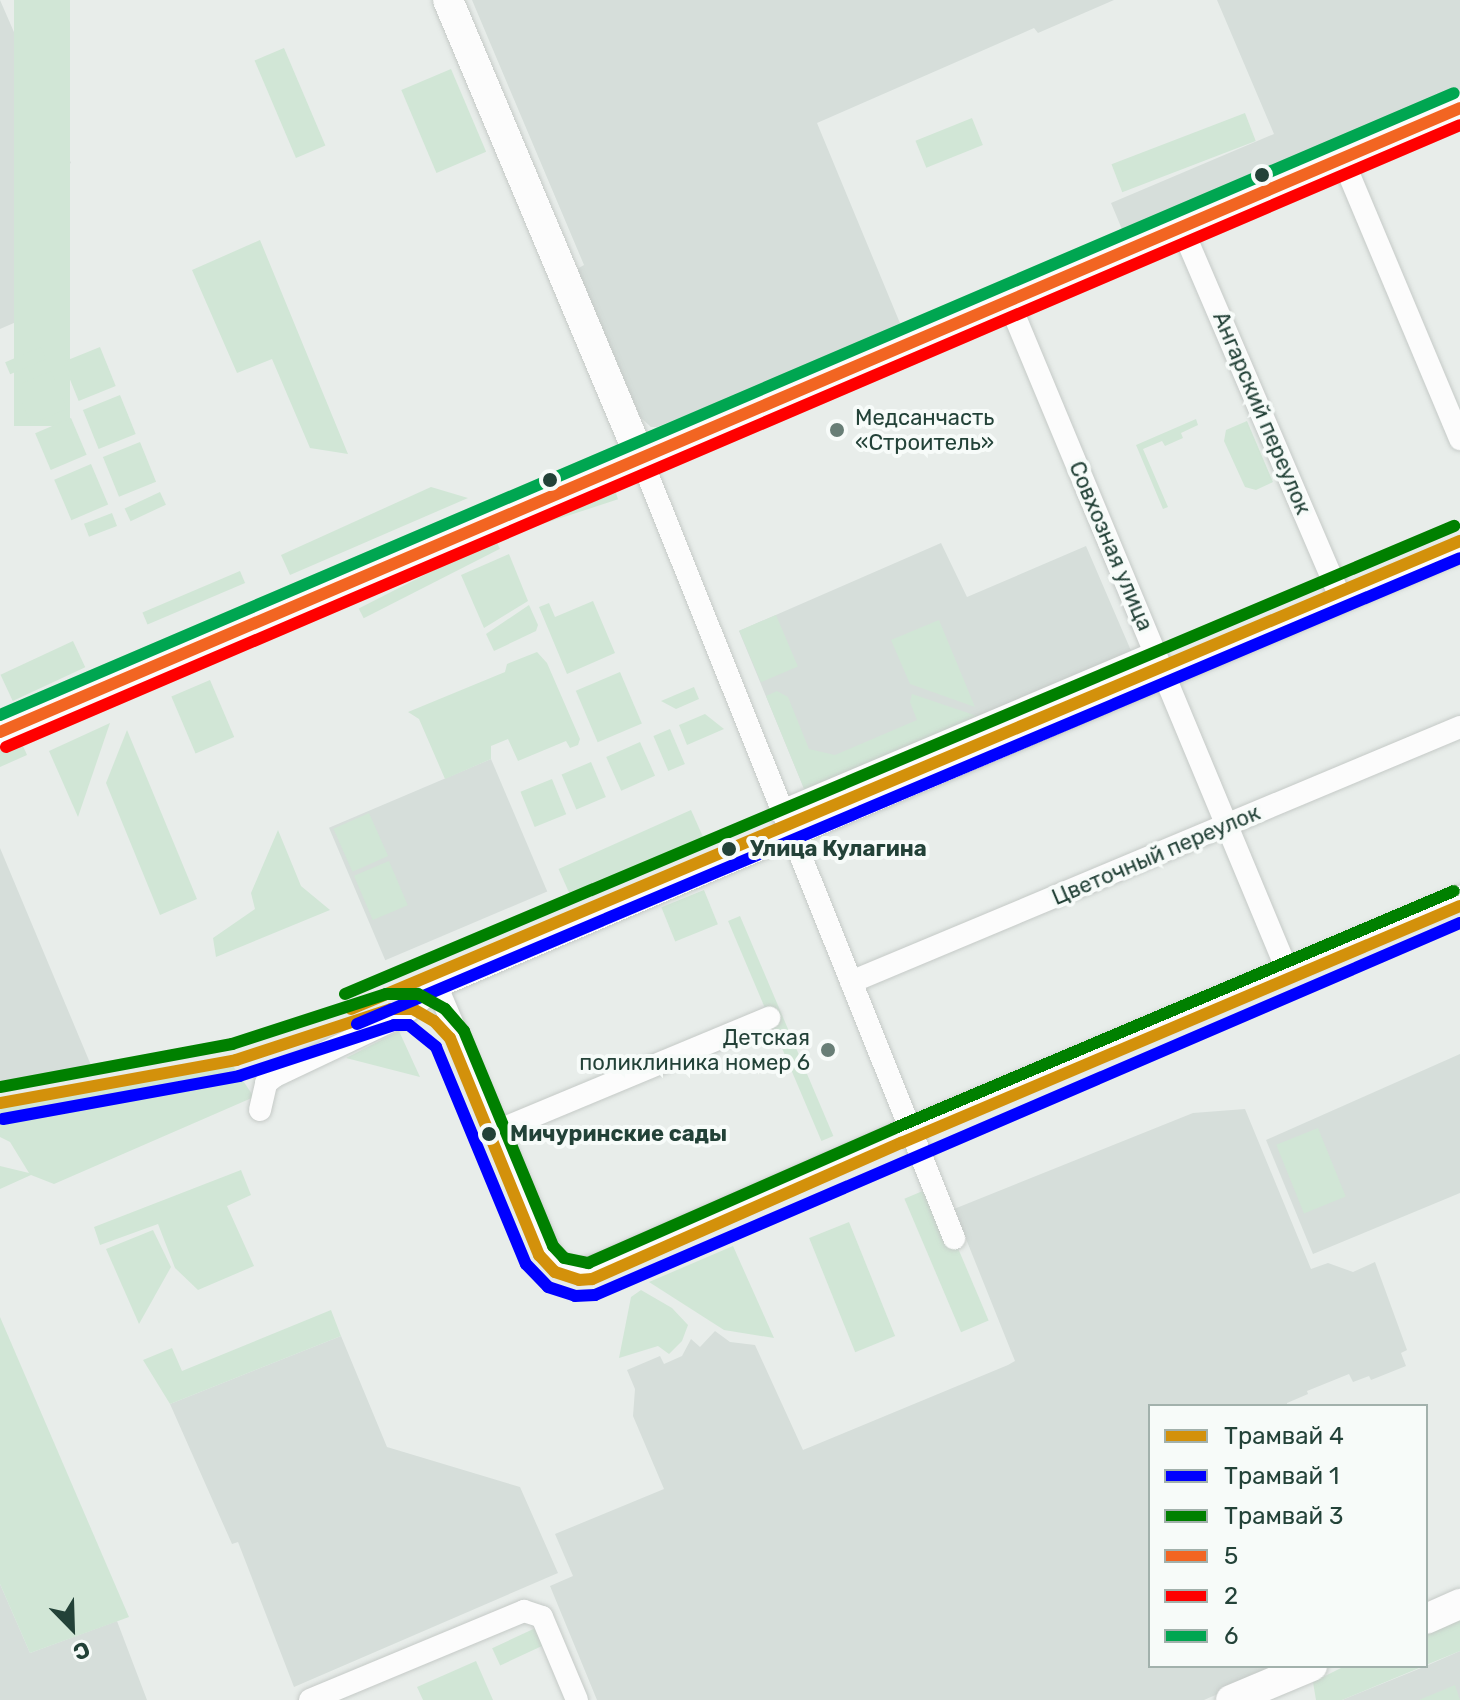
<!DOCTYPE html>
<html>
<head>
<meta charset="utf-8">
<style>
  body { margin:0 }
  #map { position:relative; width:1460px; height:1700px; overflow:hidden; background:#e8edea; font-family:Rubik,sans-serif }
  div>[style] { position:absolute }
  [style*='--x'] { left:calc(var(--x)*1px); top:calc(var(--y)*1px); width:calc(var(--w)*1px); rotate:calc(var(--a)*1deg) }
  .built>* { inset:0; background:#d6deda; transform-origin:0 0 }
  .green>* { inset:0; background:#d1e6d6; transform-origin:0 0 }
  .roads { filter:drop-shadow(0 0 2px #c5cac7) drop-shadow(0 0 2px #c5cac7) }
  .street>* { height:22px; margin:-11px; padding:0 11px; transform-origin:11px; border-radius:11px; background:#fcfcfc }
  .secondary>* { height:30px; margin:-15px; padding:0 15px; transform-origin:15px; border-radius:15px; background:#fcfcfc }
  .bus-1>* { height:12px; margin:-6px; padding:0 6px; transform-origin:6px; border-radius:6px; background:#f26522 }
  .bus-2>* { height:12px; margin:-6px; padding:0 6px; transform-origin:6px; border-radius:6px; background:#f00 }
  .bus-3>* { height:12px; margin:-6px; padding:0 6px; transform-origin:6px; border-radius:6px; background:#00a651 }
  .tram-1>* { height:12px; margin:-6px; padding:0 6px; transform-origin:6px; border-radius:6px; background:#d3910b }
  .tram-2>* { height:12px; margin:-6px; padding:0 6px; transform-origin:6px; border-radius:6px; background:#00f }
  .tram-3>* { height:12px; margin:-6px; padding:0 6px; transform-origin:6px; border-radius:6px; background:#008000 }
  .dots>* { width:22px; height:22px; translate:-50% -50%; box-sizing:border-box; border:4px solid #f7fbf9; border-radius:50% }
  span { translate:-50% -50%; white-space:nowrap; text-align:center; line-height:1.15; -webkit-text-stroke:8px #f7fbf9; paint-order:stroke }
  .street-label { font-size:22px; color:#234238 }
  .poi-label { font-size:22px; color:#234238 }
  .left { translate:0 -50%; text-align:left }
  .right { translate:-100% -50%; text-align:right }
  .stop-label { font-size:22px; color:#234238; font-weight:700 }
  .legend { position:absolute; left:1148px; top:1404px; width:280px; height:264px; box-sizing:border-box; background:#f7fbf9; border:2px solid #a2b1ac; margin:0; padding:10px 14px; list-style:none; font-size:24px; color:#234238 }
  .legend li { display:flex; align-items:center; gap:16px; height:40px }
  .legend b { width:40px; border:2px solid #a2b1ac }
  .north { position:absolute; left:32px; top:1588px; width:80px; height:80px; -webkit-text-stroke:6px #f7fbf9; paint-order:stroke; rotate:157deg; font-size:22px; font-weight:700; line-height:32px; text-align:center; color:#234238 }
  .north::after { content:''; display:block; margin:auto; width:28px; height:36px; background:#234238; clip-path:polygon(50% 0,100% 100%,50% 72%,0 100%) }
</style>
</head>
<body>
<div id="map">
  <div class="built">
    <i style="clip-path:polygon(0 0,71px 163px,21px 184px,69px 299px,0 329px)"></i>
    <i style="clip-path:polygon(472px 0,1114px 0,1038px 33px,1034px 28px,817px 123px,902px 328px,657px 427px,651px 427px,640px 417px,577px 269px,584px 265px)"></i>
    <i style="clip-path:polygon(1217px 0,1460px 0,1460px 89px,1124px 234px,1111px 203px,1274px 134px)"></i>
    <i style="clip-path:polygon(941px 543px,967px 597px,1086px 546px,1132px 653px,805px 791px,739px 631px)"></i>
    <i style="left:491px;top:759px;width:144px;height:176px;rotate:67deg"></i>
    <i style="clip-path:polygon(0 848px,93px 1070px,0 1083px)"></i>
    <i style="clip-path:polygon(1460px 1054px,1460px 1193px,1313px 1254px,1266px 1140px)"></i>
    <i style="clip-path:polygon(1245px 1109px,1311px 1269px,1328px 1263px,1353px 1272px,1375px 1262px,1407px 1350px,1401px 1353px,1406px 1366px,1371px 1380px,1369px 1376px,1353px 1382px,1349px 1374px,1307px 1391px,1308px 1394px,1287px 1403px,1287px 1406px,1150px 1406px,1150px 1666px,1282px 1666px,1204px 1700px,597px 1700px,550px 1586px,573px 1576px,555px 1534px,664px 1489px,633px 1416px,635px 1389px,627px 1370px,660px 1356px,664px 1364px,682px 1356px,691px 1339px,700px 1347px,715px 1331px,730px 1342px,755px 1345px,803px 1450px,1008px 1365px,1015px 1361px,954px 1209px,1193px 1113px)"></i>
    <i style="clip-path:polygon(341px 1336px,387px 1447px,520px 1487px,558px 1573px,294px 1687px,238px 1542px,232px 1544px,170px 1404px)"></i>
    <i style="clip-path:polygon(0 1584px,30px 1653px,117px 1621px,147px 1700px,0 1700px)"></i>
    <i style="clip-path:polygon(1460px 1651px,1460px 1700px,1342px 1700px,1426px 1666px)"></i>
  </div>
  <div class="green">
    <i style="left:14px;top:0;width:56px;height:426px"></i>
    <i style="left:284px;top:48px;width:106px;height:32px;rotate:67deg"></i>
    <i style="left:451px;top:69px;width:90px;height:54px;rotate:67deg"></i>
    <i style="left:1245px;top:113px;width:30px;height:143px;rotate:69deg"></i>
    <i style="left:972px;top:118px;width:29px;height:61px;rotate:68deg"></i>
    <i style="clip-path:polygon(260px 240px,348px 454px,310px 448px,272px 359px,237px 373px,192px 270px)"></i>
    <i style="left:41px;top:347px;width:13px;height:39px;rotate:67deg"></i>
    <i style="left:100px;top:347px;width:42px;height:40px;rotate:68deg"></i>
    <i style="left:51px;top:371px;width:41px;height:39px;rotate:67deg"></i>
    <i style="left:120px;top:395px;width:42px;height:40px;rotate:68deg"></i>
    <i style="left:71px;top:418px;width:40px;height:39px;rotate:67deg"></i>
    <i style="clip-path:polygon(1196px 419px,1198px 425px,1181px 433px,1183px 438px,1165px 446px,1162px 441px,1143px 449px,1168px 507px,1163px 509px,1136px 445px)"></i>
    <i style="clip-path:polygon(1247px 421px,1273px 482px,1256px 490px,1245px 487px,1224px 441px,1226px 430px)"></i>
    <i style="left:140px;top:442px;width:43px;height:40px;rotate:68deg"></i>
    <i style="left:91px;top:464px;width:44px;height:40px;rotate:67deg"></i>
    <i style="clip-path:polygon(431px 487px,468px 498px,290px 575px,281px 555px)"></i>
    <i style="left:614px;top:487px;width:13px;height:88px;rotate:72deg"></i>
    <i style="left:160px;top:492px;width:14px;height:39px;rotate:65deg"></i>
    <i style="left:112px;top:513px;width:14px;height:30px;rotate:69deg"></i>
    <i style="left:495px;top:539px;width:11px;height:153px;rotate:63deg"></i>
    <i style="clip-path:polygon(509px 554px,528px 601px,484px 628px,461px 575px)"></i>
    <i style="left:240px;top:571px;width:13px;height:106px;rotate:67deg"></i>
    <i style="clip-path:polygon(593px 601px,615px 653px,567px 674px,539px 607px,549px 603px,555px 617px)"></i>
    <i style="clip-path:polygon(529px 605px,538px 625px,536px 631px,494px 651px,486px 634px)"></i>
    <i style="left:776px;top:615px;width:56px;height:40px;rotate:67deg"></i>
    <i style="clip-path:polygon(939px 620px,975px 707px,910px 684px,891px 640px)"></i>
    <i style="left:73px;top:641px;width:29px;height:80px;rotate:65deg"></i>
    <i style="clip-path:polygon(537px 652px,547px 663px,580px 739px,578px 745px,570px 748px,566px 741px,518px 761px,508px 739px,491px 746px,491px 759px,445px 779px,419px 719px,408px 712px,505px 672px,507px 664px)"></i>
    <i style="left:620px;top:672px;width:56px;height:48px;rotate:67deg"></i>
    <i style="left:210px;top:680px;width:62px;height:42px;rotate:67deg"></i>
    <i style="clip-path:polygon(694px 687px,699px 699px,676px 709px,661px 701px)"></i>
    <i style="clip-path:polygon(777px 691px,788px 697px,809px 749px,835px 755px,917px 720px,910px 702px,912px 694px,980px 717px,805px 791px,766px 696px)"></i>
    <i style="clip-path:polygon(705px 714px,724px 729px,687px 745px,679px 725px)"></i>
    <i style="clip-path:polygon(110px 723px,78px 817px,49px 751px)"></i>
    <i style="left:670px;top:729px;width:38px;height:18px;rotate:67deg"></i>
    <i style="clip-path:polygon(127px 730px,197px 899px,160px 915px,106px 783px)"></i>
    <i style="clip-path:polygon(19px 737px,27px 755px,0 767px,0 746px)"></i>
    <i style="left:640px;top:742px;width:37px;height:37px;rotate:66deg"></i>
    <i style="left:591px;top:762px;width:38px;height:32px;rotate:67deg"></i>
    <i style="left:552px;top:779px;width:38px;height:34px;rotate:68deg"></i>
    <i style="left:691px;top:810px;width:34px;height:145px;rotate:66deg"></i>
    <i style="left:369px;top:813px;width:47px;height:39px;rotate:66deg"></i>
    <i style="clip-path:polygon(278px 830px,301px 886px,330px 910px,216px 957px,213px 938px,255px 909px,251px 893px)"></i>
    <i style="left:389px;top:861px;width:48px;height:38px;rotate:67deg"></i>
    <i style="left:704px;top:890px;width:37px;height:46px;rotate:68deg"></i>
    <i style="left:740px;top:916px;width:239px;height:13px;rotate:67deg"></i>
    <i style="clip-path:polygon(399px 1031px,420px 1077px,346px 1058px)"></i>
    <i style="clip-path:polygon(233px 1066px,254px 1097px,54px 1184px,31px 1175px,0 1189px,0 1166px,29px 1173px,10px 1142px,0 1137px,0 1107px)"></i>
    <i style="left:1318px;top:1128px;width:74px;height:45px;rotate:68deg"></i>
    <i style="clip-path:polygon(241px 1170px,251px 1195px,227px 1206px,254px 1266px,198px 1290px,175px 1268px,158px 1224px,100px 1245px,94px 1227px)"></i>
    <i style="left:932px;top:1187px;width:145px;height:30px;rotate:67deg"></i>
    <i style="left:849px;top:1222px;width:123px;height:43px;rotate:68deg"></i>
    <i style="clip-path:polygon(153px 1230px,171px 1267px,139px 1324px,106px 1249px)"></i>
    <i style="clip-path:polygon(733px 1246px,774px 1338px,724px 1330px,649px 1282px)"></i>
    <i style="clip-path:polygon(641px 1290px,672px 1308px,688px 1325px,682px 1341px,669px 1354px,658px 1346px,619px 1358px,631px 1297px)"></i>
    <i style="clip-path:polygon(331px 1310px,341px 1336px,170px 1404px,143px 1360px,172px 1348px,182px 1371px)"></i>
    <i style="clip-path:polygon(0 1317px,129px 1617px,30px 1653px,0 1584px)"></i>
    <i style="clip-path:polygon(1460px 1617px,1460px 1651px,1426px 1665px,1426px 1632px)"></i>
    <i style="left:542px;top:1625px;width:19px;height:55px;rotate:65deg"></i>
    <i style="clip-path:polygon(476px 1661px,493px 1700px,423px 1700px,417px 1687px)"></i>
    <i style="clip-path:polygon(1345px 1666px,1424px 1666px,1342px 1700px,1316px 1700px,1313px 1682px)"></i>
    <i style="clip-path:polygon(1455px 1685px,1460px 1700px,1419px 1700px)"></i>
  </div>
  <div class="roads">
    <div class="street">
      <i style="--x:1342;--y:158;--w:305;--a:67.2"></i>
      <i style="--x:1181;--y:226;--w:408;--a:66.8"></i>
      <i style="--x:1008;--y:300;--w:726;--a:67.39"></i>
      <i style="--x:640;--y:456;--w:843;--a:68.12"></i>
      <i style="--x:780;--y:812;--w:407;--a:-23"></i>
      <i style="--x:851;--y:982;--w:660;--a:-22.72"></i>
      <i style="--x:437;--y:987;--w:285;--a:67"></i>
      <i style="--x:548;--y:1249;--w:19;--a:54"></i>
      <i style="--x:559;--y:1264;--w:20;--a:18"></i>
      <i style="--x:578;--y:1270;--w:22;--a:-13"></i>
      <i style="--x:599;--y:1265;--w:326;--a:-23.7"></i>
      <i style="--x:897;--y:1134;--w:611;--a:-22.83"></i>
      <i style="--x:260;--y:1110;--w:28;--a:-77"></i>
      <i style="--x:266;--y:1083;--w:11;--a:-38"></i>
      <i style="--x:275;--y:1076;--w:140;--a:-25.3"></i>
      <i style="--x:402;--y:1016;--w:45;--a:-39.6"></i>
      <i style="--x:437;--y:987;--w:1112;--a:-23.08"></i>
      <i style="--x:497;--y:1131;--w:295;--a:-22.6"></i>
      <i style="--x:310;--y:1700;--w:232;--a:-22.6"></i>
      <i style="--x:524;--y:1611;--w:19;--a:18"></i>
      <i style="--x:542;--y:1617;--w:90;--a:67.1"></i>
    </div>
    <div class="secondary">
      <i style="--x:448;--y:0;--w:495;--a:67.2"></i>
      <i style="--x:0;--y:732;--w:1588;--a:-23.14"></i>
      <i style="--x:1426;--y:1619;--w:37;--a:-24"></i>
      <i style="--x:1231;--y:1700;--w:88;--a:-22.8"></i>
    </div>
  </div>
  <div class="bus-1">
    <i style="--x:0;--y:732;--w:1588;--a:-23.14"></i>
  </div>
  <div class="bus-2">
    <i style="--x:6;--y:747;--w:1581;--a:-23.16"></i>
  </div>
  <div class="bus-3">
    <i style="--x:0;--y:715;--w:1581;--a:-23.16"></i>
  </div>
  <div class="tram-1">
    <i style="--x:351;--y:1009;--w:1204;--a:-22.88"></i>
    <i style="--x:0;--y:1103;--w:240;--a:-10.3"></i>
    <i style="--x:236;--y:1060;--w:163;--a:-18.2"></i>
    <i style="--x:391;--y:1009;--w:22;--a:0"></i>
    <i style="--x:413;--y:1009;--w:24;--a:30"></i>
    <i style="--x:434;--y:1021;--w:23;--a:47"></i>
    <i style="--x:450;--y:1038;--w:235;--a:67.7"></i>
    <i style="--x:539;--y:1255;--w:23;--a:47"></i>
    <i style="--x:555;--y:1272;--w:25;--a:18"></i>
    <i style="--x:579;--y:1280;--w:13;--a:-4"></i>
    <i style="--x:592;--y:1279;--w:338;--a:-23.8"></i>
    <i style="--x:901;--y:1143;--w:607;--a:-22.98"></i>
  </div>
  <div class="tram-2">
    <i style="--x:357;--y:1024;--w:1197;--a:-22.9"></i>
    <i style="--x:3;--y:1119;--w:240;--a:-10.3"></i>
    <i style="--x:239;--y:1076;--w:163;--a:-18.2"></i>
    <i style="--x:394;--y:1025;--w:15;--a:0"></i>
    <i style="--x:409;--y:1025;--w:35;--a:39"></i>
    <i style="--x:436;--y:1047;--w:235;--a:67.5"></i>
    <i style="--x:526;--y:1264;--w:32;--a:46"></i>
    <i style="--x:548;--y:1287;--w:28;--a:18"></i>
    <i style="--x:575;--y:1296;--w:20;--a:-3"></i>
    <i style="--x:595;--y:1295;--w:942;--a:-23.27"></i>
  </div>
  <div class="tram-3">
    <i style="--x:345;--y:994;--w:1204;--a:-22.88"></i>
    <i style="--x:0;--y:1087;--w:236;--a:-10.5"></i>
    <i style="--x:232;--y:1044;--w:162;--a:-18"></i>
    <i style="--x:386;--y:994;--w:32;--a:0"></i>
    <i style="--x:418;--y:994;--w:31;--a:29"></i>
    <i style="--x:445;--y:1009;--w:29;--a:49"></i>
    <i style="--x:464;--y:1031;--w:233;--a:67.5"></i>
    <i style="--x:553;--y:1246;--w:16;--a:47"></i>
    <i style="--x:564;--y:1258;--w:25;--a:12"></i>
    <i style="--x:588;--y:1263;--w:335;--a:-23.7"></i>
    <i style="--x:895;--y:1128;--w:607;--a:-22.98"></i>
  </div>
  <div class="dots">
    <i style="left:1262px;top:175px;background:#234238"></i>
    <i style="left:837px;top:430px;background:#687e76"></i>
    <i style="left:550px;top:480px;background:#234238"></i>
    <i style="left:729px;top:849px;background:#234238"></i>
    <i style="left:828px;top:1050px;background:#687e76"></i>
    <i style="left:489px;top:1134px;background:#234238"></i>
  </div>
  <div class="street-label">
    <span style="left:1262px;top:413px;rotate:67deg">Ангарский переулок</span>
    <span style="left:1111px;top:546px;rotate:67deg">Совхозная улица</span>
    <span style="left:1156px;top:855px;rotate:-23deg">Цветочный переулок</span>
  </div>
  <div class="poi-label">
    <span class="left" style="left:855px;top:430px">Медсанчасть<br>«Строитель»</span>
    <span class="right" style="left:810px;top:1050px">Детская<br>поликлиника номер 6</span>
  </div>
  <div class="stop-label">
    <span class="left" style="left:750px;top:849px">Улица Кулагина</span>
    <span class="left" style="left:510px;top:1134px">Мичуринские сады</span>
  </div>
  <ul class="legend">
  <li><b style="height:10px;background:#d3910b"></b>Трамвай 4</li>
  <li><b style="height:10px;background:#00f"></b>Трамвай 1</li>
  <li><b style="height:10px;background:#008000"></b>Трамвай 3</li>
  <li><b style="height:10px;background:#f26522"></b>5</li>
  <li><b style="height:10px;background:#f00"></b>2</li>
  <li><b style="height:10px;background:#00a651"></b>6</li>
  </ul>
  <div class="north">С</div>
</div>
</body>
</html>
